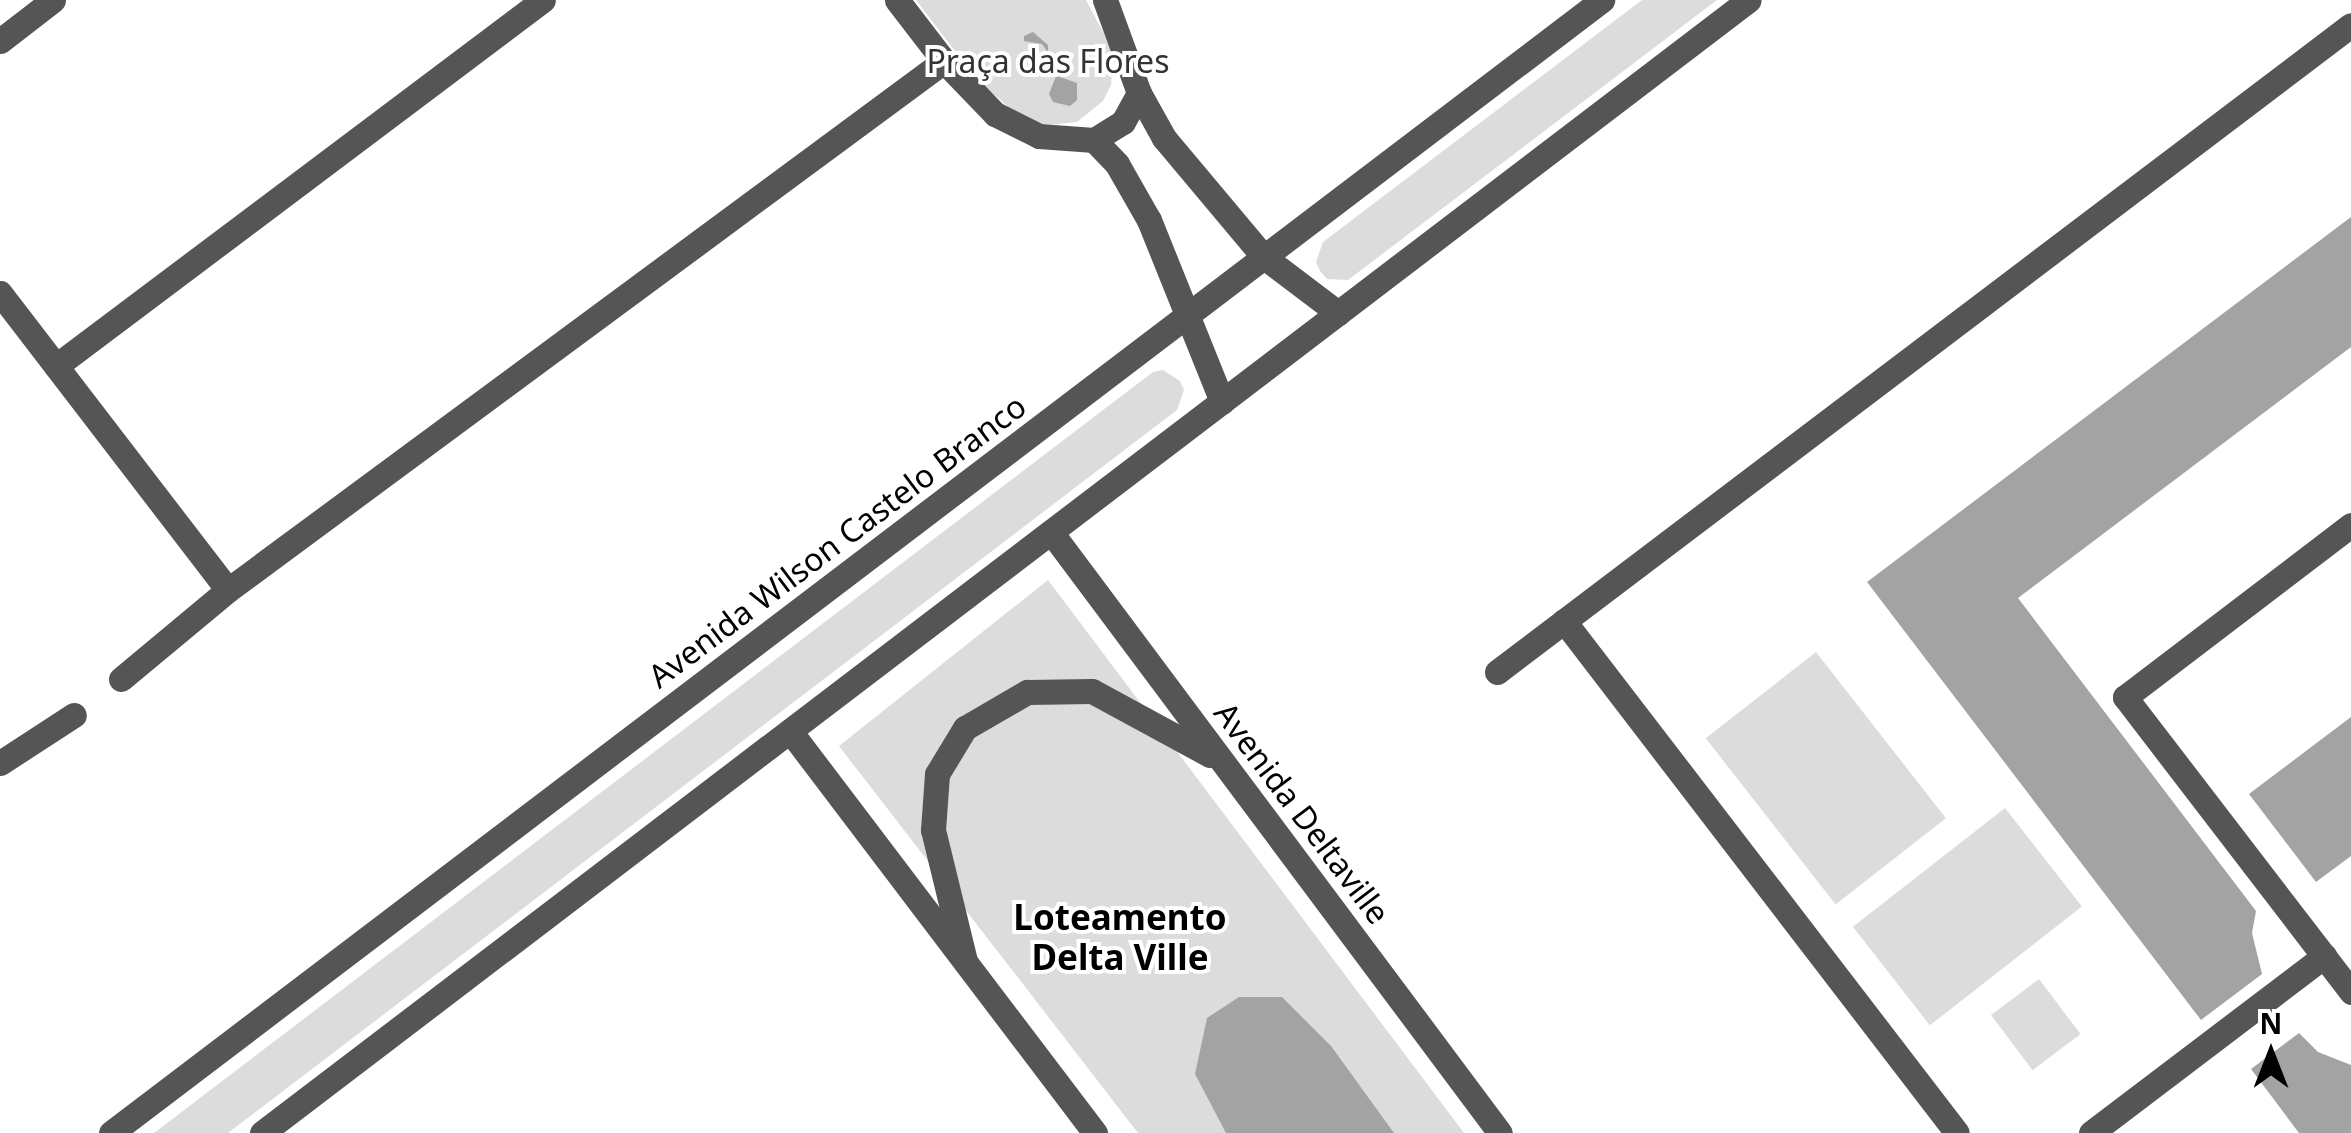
<!DOCTYPE html>
<html>
<head>
<meta charset="utf-8">
<style>
  body { margin:0 }
  #map { position:relative; width:2351px; height:1133px; overflow:hidden; background:#fff; font-family:"Noto Sans",sans-serif }
  div>[style] { position:absolute }
  [style*='--x'] { left:calc(var(--x)*1px); top:calc(var(--y)*1px); width:calc(var(--w)*1px); rotate:calc(var(--a)*1deg) }
  .green>* { inset:0; background:#dcdcdc; transform-origin:0 0 }
  .water>* { inset:0; background:#a3a3a3 }
  .minor>* { height:25px; margin:-12.5px; padding:0 12.5px; transform-origin:12.5px; border-radius:12.5px; background:#555 }
  span { translate:-50% -50%; white-space:nowrap; text-align:center; line-height:1.15; -webkit-text-stroke:8px #fff; paint-order:stroke }
  .park-label { font-size:32px; color:#333 }
  .street-label { font-size:32px; color:#000 }
  .neighbourhood-label { font-size:35px; color:#000; font-weight:700 }
  .north { position:absolute; left:2221px; top:1003px; width:100px; height:100px; -webkit-text-stroke:8px #fff; paint-order:stroke; rotate:0deg; font-size:28px; font-weight:700; line-height:40px; text-align:center; color:#000 }
  .north::after { content:''; display:block; margin:auto; width:35px; height:45px; background:#000; clip-path:polygon(50% 0,100% 100%,50% 72%,0 100%) }
</style>
</head>
<body>
<div id="map">
  <div class="green">
    <i style="clip-path:polygon(916px 0,1086px 0,1113px 51px,1111px 85px,1103px 101px,1077px 122px,1046px 125px,1017px 115px,974px 76px)"></i>
    <i style="clip-path:polygon(1642px 0,1717px 0,1348px 280px,1327px 279px,1320px 271px,1316px 262px,1323px 242px)"></i>
    <i style="clip-path:polygon(1163px 370px,1180px 381px,1184px 390px,1177px 410px,228px 1133px,154px 1133px,1153px 372px)"></i>
    <i style="clip-path:polygon(1048px 580px,1464px 1133px,1138px 1133px,839px 746px)"></i>
    <i style="left:1816px;top:652px;width:211px;height:140px;rotate:52deg"></i>
    <i style="left:2005px;top:808px;width:125px;height:193px;rotate:52deg"></i>
    <i style="left:2039px;top:979px;width:69px;height:60px;rotate:53deg"></i>
  </div>
  <div class="water">
    <i style="clip-path:polygon(1033px 32px,1048px 45px,1048px 62px,1058px 63px,1060px 77px,1077px 83px,1077px 100px,1070px 106px,1053px 102px,1049px 94px,1058px 71px,1045px 63px,1047px 51px,1042px 44px,1024px 41px,1024px 36px)"></i>
    <i style="clip-path:polygon(2351px 217px,2351px 347px,2018px 598px,2256px 911px,2252px 933px,2262px 974px,2201px 1020px,1867px 582px)"></i>
    <i style="clip-path:polygon(2351px 717px,2351px 856px,2316px 882px,2249px 794px)"></i>
    <i style="clip-path:polygon(1239px 997px,1282px 997px,1331px 1046px,1394px 1133px,1226px 1133px,1195px 1074px,1207px 1018px)"></i>
    <i style="clip-path:polygon(2299px 1033px,2318px 1052px,2351px 1065px,2351px 1133px,2299px 1133px,2251px 1069px)"></i>
  </div>
  <div class="minor">
    <i style="--x:897;--y:0;--w:77;--a:52.4"></i>
    <i style="--x:944;--y:61;--w:74;--a:46.1"></i>
    <i style="--x:995;--y:114;--w:49;--a:26.6"></i>
    <i style="--x:1039;--y:136;--w:55;--a:4.2"></i>
    <i style="--x:1094;--y:140;--w:33;--a:46"></i>
    <i style="--x:1117;--y:164;--w:64;--a:60.3"></i>
    <i style="--x:1149;--y:220;--w:196;--a:68.1"></i>
    <i style="--x:1105;--y:0;--w:99;--a:69.9"></i>
    <i style="--x:1139;--y:93;--w:51;--a:60.9"></i>
    <i style="--x:1164;--y:138;--w:155;--a:50"></i>
    <i style="--x:1264;--y:257;--w:93;--a:37.1"></i>
    <i style="--x:0;--y:41;--w:67;--a:-37.7"></i>
    <i style="--x:1094;--y:140;--w:34;--a:-32"></i>
    <i style="--x:1123;--y:122;--w:33;--a:-61"></i>
    <i style="--x:0;--y:293;--w:374;--a:52.5"></i>
    <i style="--x:56;--y:366;--w:609;--a:-36.93"></i>
    <i style="--x:2351;--y:525;--w:284;--a:142.7"></i>
    <i style="--x:2125;--y:697;--w:372;--a:52.5"></i>
    <i style="--x:1051;--y:532;--w:750;--a:53.24"></i>
    <i style="--x:1564;--y:621;--w:645;--a:52.49"></i>
    <i style="--x:1497;--y:672;--w:1071;--a:-37.15"></i>
    <i style="--x:121;--y:679;--w:139;--a:-39.8"></i>
    <i style="--x:228;--y:590;--w:890;--a:-36.46"></i>
    <i style="--x:790;--y:731;--w:505;--a:52.81"></i>
    <i style="--x:0;--y:763;--w:88;--a:-33"></i>
    <i style="--x:965;--y:961;--w:135;--a:-103.7"></i>
    <i style="--x:933;--y:830;--w:56;--a:-85.9"></i>
    <i style="--x:937;--y:774;--w:54;--a:-58.7"></i>
    <i style="--x:965;--y:728;--w:72;--a:-30.1"></i>
    <i style="--x:1027;--y:692;--w:65;--a:-0.9"></i>
    <i style="--x:1092;--y:691;--w:134;--a:28.5"></i>
    <i style="--x:111;--y:1133;--w:1873;--a:-37.23"></i>
    <i style="--x:262;--y:1133;--w:1869;--a:-37.31"></i>
    <i style="--x:2091;--y:1133;--w:293;--a:-37.2"></i>
  </div>
  <div class="park-label">
    <span style="left:1048px;top:61px">Praça das Flores</span>
  </div>
  <div class="street-label">
    <span style="left:837px;top:541px;rotate:-37deg">Avenida Wilson Castelo Branco</span>
    <span style="left:1302px;top:813px;rotate:53deg">Avenida Deltaville</span>
  </div>
  <div class="neighbourhood-label">
    <span style="left:1120px;top:937px">Loteamento<br>Delta Ville</span>
  </div>
  <div class="north">N</div>
</div>
</body>
</html>
